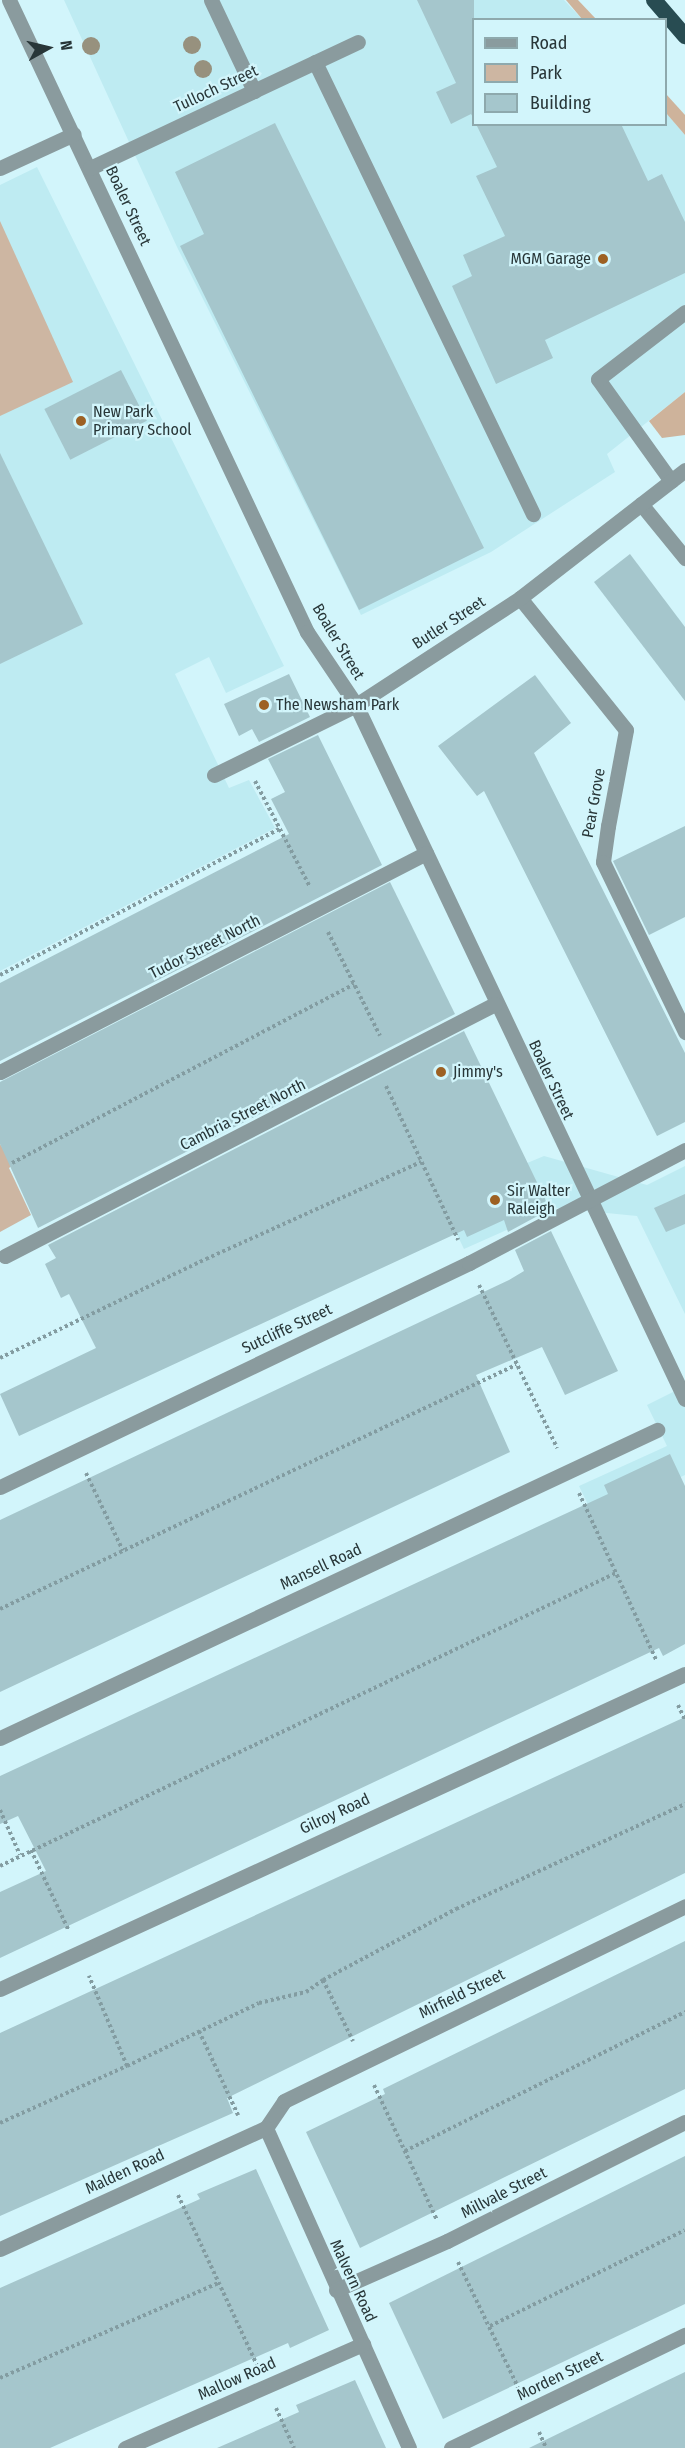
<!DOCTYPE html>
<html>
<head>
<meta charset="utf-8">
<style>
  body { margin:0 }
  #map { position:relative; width:685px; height:2448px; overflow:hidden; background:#d2f5fb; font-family:"Fira Sans Condensed",sans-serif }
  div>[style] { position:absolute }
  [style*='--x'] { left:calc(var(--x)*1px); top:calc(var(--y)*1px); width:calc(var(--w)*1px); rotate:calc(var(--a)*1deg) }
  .built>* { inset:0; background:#beebf2 }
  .green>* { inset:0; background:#cdb6a2 }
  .forest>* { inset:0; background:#ceb39b }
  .building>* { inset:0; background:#a5c6cc; transform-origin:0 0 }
  .path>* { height:4px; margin-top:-2px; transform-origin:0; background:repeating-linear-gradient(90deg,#839ca1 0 3px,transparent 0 6px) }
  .service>* { height:15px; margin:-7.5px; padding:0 7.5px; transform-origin:7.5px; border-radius:7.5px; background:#8a9b9e }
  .pedestrian>* { height:15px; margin:-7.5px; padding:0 7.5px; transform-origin:7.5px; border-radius:7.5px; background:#8a9b9e }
  .minor>* { height:15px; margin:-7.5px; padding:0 7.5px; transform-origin:7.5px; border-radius:7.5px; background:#8a9b9e }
  .trunk>* { height:16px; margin:-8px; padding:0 8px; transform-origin:8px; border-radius:8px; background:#284c52 }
  .trees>* { width:18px; height:18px; margin:-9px; border-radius:50%; background:#97917e }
  .dots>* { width:16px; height:16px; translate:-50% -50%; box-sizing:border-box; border:3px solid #d2f5fb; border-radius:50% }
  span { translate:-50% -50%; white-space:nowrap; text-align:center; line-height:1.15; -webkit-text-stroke:4.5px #d2f5fb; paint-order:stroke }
  .street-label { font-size:16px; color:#283638 }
  .poi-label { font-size:16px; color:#283638 }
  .right { translate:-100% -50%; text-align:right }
  .left { translate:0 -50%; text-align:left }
  .legend { position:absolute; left:472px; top:18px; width:195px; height:108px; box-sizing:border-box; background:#d2f5fb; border:2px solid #8ea9ad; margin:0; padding:8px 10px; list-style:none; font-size:18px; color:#283638 }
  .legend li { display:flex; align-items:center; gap:12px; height:30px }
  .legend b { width:30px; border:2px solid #8ea9ad }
  .north { position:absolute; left:18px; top:18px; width:60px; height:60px; -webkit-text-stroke:4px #d2f5fb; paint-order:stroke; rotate:82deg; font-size:16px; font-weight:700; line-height:24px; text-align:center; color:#283638 }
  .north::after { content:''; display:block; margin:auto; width:21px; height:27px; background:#283638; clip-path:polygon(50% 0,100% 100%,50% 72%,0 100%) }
</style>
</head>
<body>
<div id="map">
  <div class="built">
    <i style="clip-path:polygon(64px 0,564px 0,582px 19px,474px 20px,474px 124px,666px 124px,666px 113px,685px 135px,685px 392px,607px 454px,615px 472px,491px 552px,361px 615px,177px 247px)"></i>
    <i style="clip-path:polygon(37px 167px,284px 666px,226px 693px,209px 657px,175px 674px,229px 788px,249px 780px,275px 828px,0 971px,0 185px)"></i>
    <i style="clip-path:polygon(544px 1156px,647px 1185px,685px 1166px,685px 1314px,637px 1216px,556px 1208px,464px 1249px,440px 1199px)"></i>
    <i style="clip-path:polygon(685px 1386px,685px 1475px,594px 1517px,579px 1486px,667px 1446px,647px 1405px)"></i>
  </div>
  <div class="green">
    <i style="clip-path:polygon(0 221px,73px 382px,0 416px)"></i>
    <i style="clip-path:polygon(0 1144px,13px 1165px,9px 1168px,31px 1215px,0 1232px)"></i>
  </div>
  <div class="forest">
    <i style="clip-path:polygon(566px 0,578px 0,596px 19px,582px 19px)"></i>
    <i style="clip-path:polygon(666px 94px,685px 115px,685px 135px,666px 113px)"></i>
    <i style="clip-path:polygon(685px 392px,685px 435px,662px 438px,649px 421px)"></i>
  </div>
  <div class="building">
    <i style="clip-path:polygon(417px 0,474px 0,474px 119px,471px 114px,451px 124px,436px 92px,456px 83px)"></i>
    <i style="clip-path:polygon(275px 123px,484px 548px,359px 610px,180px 246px,204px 234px,175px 172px)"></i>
    <i style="clip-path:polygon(476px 124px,621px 124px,648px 181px,662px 174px,685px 222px,685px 273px,545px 340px,553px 358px,496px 384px,452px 286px,472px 276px,463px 255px,505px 236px,476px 176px,497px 167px)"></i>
    <i style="left:121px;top:370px;width:57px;height:86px;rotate:63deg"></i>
    <i style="clip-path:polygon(0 453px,83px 624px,0 664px)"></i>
    <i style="clip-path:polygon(630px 554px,685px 627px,685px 701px,594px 582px)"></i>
    <i style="clip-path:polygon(289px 674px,310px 717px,259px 742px,252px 729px,239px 736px,224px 704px)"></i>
    <i style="clip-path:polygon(535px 675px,571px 723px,534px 753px,685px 1053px,685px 1122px,657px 1136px,484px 791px,477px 796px,438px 746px)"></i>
    <i style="clip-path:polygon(318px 735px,382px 865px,0 1061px,0 983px,289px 834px,271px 799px,285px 792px,268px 759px)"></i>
    <i style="clip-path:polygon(685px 826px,685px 917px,649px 935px,613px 861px)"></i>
    <i style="clip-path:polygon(390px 882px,455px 1014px,38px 1228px,0 1144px,0 1082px)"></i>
    <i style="clip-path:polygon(464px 1031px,546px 1201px,539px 1205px,543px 1213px,508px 1232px,504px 1220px,467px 1237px,464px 1230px,19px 1436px,0 1394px,96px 1348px,69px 1294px,61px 1298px,45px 1264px,56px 1258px,48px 1245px)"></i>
    <i style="clip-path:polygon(685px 1194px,685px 1224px,666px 1232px,654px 1208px)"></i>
    <i style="clip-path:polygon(551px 1231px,618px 1371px,565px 1395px,542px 1347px,476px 1375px,510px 1452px,0 1692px,0 1520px,509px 1280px,524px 1271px,515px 1250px)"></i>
    <i style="clip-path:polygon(670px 1454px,685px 1486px,685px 1644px,663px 1656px,659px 1648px,0 1958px,0 1892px,46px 1871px,18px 1816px,0 1824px,0 1776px,608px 1494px,604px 1485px)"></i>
    <i style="clip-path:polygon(685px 1717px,685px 1873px,227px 2098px,233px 2113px,0 2216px,0 2033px)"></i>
    <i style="clip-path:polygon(685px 1941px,685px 2089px,360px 2248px,306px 2132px,385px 2094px,383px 2089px)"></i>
    <i style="clip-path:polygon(685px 2156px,685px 2304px,443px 2419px,389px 2303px)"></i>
    <i style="clip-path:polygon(256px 2169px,329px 2330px,290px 2348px,288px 2343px,50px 2448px,0 2448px,0 2288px,200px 2199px,197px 2194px)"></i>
    <i style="clip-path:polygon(685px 2372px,685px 2448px,529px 2448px,662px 2383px)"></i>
    <i style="clip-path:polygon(355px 2380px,386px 2448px,217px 2448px,299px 2412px,296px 2405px)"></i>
  </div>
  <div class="path">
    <i style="--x:255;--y:781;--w:119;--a:62.6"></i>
    <i style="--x:328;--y:932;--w:116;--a:63.4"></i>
    <i style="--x:0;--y:975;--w:317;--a:-27.6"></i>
    <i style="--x:386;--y:1086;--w:170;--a:64.9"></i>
    <i style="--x:12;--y:1163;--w:386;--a:-27.6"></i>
    <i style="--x:479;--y:1285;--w:181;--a:64.4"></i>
    <i style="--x:0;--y:1358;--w:229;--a:-25.7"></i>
    <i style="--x:206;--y:1259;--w:236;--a:-24.3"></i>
    <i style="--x:86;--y:1473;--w:86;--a:64.6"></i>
    <i style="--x:579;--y:1493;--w:184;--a:65.2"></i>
    <i style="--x:0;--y:1609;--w:571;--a:-25.31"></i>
    <i style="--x:678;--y:1705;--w:17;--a:65"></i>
    <i style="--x:0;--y:1810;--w:49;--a:66"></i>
    <i style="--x:31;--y:1850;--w:89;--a:64.9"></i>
    <i style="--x:0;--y:1866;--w:682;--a:-25.44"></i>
    <i style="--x:323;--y:1980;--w:151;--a:-28.1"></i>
    <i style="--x:456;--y:1909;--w:252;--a:-24.6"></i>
    <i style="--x:199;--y:2031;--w:93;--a:65.1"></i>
    <i style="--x:127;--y:2066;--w:146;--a:-25.5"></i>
    <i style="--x:259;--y:2003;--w:48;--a:-13.2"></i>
    <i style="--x:306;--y:1992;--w:21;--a:-35"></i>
    <i style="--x:323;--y:1980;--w:68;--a:63.8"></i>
    <i style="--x:374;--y:2085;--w:149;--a:65"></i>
    <i style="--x:0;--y:2123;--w:139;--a:-24.2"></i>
    <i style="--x:127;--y:2066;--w:98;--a:-112.9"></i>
    <i style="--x:405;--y:2151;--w:313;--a:-26.4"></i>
    <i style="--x:178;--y:2195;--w:187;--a:65.1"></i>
    <i style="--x:458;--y:2262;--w:139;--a:64.4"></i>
    <i style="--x:490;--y:2326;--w:217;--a:-26.2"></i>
    <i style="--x:0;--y:2378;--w:239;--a:-23.5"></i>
    <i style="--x:276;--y:2408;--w:44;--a:65.8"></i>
    <i style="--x:539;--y:2432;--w:17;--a:66"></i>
  </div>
  <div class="service">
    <i style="--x:211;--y:0;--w:101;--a:64.7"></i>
    <i style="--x:315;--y:62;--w:502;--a:64.25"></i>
    <i style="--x:671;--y:481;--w:125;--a:-125.6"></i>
    <i style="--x:598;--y:379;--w:110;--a:-37.6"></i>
    <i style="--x:520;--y:598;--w:169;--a:51.2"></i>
    <i style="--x:626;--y:730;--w:98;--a:100.6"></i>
  </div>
  <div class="pedestrian">
    <i style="--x:608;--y:826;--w:36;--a:98"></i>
    <i style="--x:603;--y:862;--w:189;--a:64.2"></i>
  </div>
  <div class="minor">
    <i style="--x:9;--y:0;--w:699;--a:64.76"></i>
    <i style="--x:307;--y:632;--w:88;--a:56.1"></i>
    <i style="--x:356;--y:705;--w:768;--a:64.64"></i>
    <i style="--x:0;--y:168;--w:81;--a:-24.7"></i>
    <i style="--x:90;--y:168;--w:296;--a:-25.2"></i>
    <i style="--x:641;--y:504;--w:70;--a:50.8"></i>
    <i style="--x:214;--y:775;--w:158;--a:-26.2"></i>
    <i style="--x:356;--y:705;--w:196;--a:-33.1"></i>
    <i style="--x:520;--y:598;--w:209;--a:-37.8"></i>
    <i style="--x:0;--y:1072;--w:479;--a:-27.2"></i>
    <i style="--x:5;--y:1256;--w:551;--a:-27.22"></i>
    <i style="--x:0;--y:1487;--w:520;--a:-25.53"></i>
    <i style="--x:469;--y:1263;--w:244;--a:-27.6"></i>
    <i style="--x:0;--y:1738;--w:726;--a:-25.12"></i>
    <i style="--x:0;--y:1989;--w:754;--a:-24.7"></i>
    <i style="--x:266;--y:2128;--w:32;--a:-56"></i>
    <i style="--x:284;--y:2101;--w:446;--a:-25.9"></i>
    <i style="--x:266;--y:2128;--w:350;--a:65.9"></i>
    <i style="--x:0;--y:2249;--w:292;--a:-24.5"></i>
    <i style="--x:336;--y:2290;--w:121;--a:-23.8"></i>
    <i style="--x:447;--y:2241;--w:266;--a:-26.6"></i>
    <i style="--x:125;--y:2448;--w:260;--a:-23.6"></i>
    <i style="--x:451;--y:2448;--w:260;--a:-25.8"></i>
  </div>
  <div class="trunk">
    <i style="--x:654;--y:0;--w:48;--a:49.3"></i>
  </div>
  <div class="trees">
    <i style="left:192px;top:45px"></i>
    <i style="left:91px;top:46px"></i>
    <i style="left:203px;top:69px"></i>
  </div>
  <div class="dots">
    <i style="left:603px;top:259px;background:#9d6123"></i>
    <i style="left:81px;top:421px;background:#9d6123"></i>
    <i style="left:264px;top:705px;background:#9d6123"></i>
    <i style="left:441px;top:1072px;background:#9d6123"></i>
    <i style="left:495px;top:1200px;background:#9d6123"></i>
  </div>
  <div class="street-label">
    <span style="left:216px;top:89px;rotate:-25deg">Tulloch Street</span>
    <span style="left:128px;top:206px;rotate:65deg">Boaler Street</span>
    <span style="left:449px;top:623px;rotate:-33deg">Butler Street</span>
    <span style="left:338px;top:642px;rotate:59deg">Boaler Street</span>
    <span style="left:594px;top:803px;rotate:-80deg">Pear Grove</span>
    <span style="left:205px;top:947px;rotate:-27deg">Tudor Street North</span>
    <span style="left:551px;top:1080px;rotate:65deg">Boaler Street</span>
    <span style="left:243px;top:1115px;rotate:-27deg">Cambria Street North</span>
    <span style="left:287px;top:1329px;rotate:-25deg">Sutcliffe Street</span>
    <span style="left:321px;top:1567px;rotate:-25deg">Mansell Road</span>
    <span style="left:335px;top:1814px;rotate:-25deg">Gilroy Road</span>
    <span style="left:462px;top:1994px;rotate:-26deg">Mirfield Street</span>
    <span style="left:125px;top:2172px;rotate:-25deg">Malden Road</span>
    <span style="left:504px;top:2193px;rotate:-27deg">Millvale Street</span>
    <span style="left:353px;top:2281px;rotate:65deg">Malvern Road</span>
    <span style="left:560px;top:2376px;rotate:-26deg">Morden Street</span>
    <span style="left:237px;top:2379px;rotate:-24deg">Mallow Road</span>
  </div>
  <div class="poi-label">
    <span class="right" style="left:591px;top:259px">MGM Garage</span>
    <span class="left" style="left:93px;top:421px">New Park<br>Primary School</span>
    <span class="left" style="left:276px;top:705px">The Newsham Park</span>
    <span class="left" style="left:453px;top:1072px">Jimmy's</span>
    <span class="left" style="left:507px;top:1200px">Sir Walter<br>Raleigh</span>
  </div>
  <ul class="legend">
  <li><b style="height:8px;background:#8a9b9e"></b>Road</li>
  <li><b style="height:16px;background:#cdb6a2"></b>Park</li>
  <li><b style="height:16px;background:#a5c6cc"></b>Building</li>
  </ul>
  <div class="north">N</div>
</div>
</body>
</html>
